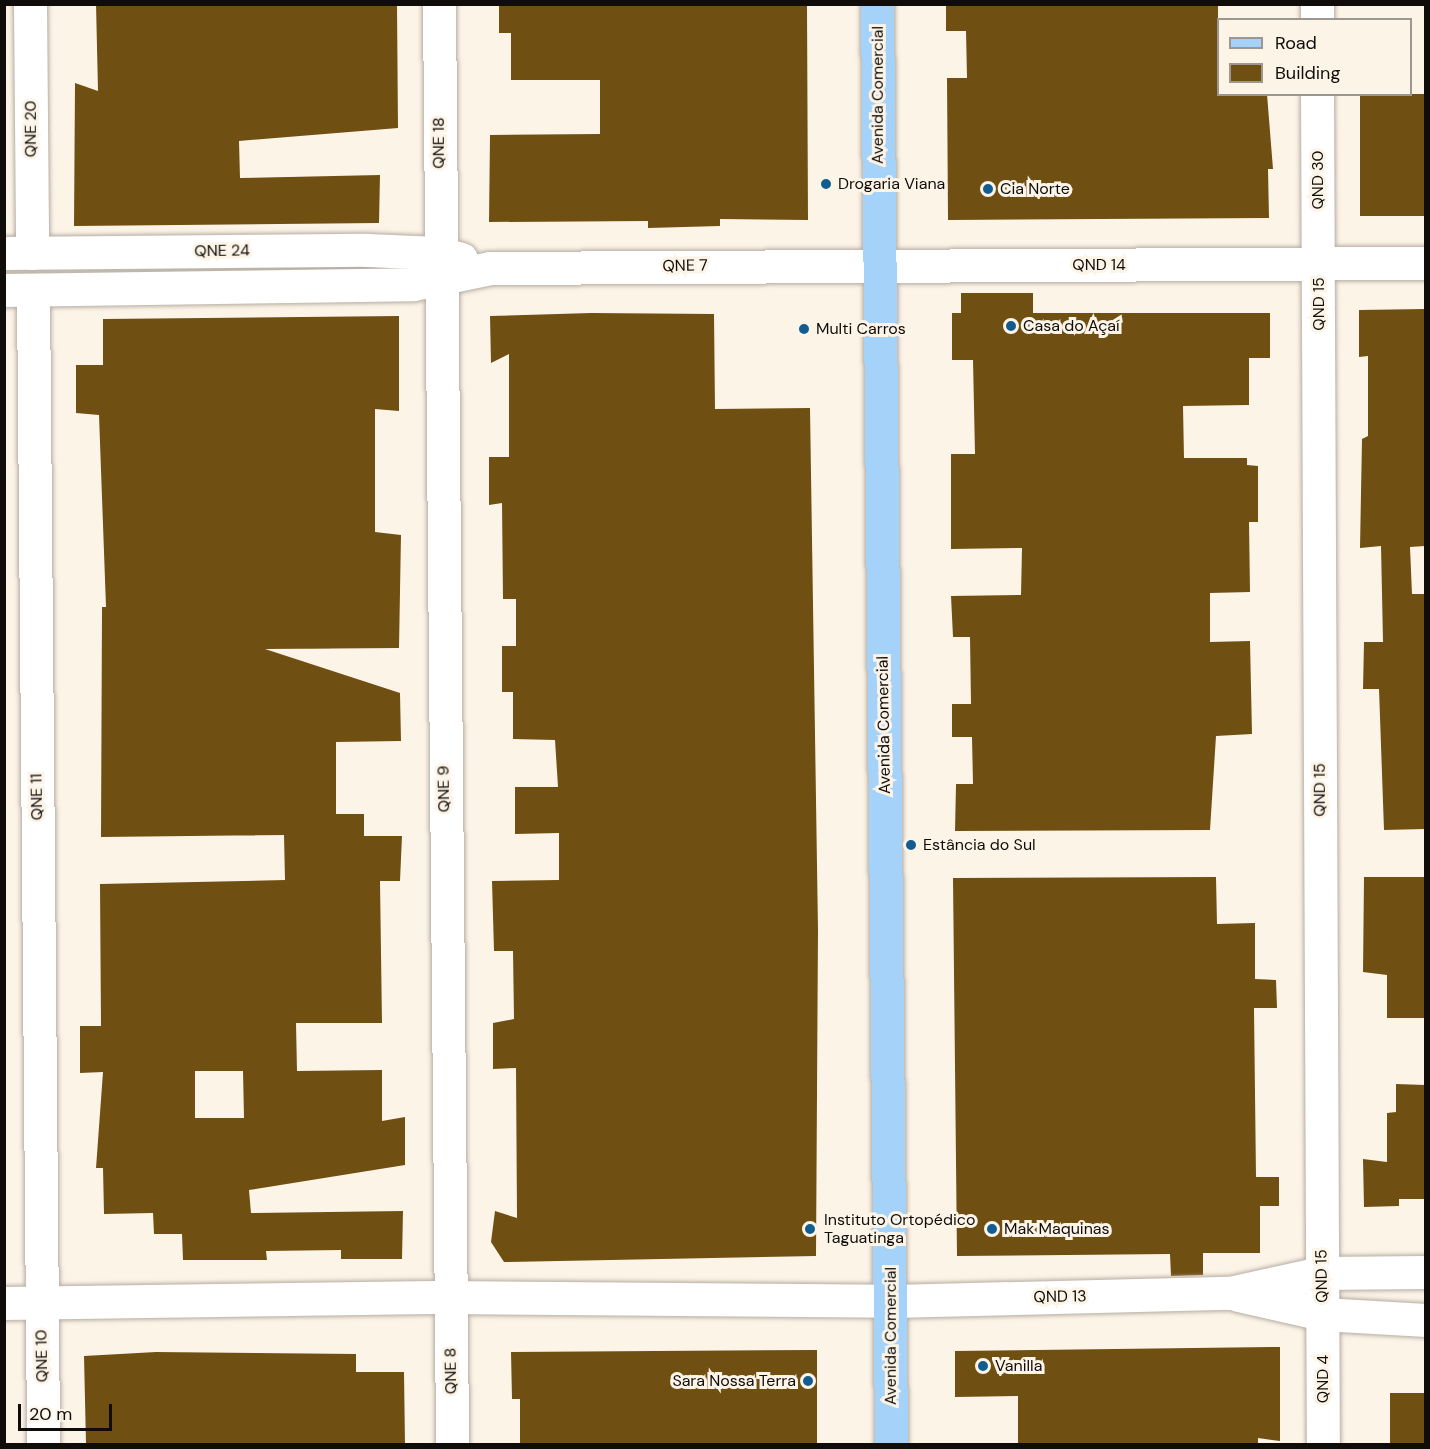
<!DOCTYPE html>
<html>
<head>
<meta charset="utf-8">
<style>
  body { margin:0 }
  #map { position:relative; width:1430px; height:1449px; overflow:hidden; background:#fdf4e8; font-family:"DM Sans",sans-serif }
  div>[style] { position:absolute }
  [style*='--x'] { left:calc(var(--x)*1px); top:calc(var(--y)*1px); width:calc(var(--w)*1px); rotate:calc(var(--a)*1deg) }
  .building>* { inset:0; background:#704f13; transform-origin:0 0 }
  .roads { filter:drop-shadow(0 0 2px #b5ada2) drop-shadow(0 0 2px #b5ada2) }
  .minor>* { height:33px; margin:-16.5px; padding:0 16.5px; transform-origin:16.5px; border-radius:16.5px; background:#fff }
  .major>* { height:33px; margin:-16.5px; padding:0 16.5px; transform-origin:16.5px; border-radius:16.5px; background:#a4d2f8 }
  .dots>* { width:16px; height:16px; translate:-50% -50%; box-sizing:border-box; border:3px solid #fdf4e8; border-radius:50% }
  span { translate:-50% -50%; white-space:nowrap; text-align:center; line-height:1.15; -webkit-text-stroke:6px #fdf4e8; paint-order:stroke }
  .street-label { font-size:16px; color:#0f0c09 }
  .poi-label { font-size:16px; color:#0f0c09 }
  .left { translate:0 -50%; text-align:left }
  .right { translate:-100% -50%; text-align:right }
  .frame { position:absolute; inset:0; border:6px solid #0f0c09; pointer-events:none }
  .legend { position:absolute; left:1217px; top:18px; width:195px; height:78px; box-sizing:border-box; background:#fdf4e8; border:2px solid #9e978f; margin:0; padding:8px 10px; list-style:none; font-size:18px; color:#0f0c09 }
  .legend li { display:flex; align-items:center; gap:12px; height:30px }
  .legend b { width:30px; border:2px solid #9e978f }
  .scale { position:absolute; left:18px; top:1404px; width:94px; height:27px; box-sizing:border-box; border:3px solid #0f0c09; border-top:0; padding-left:8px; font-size:18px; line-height:21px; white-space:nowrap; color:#0f0c09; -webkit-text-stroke:4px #fdf4e8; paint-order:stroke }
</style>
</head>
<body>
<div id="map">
  <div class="building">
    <i style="clip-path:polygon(96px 4px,397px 4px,398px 128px,239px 141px,240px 178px,380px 175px,379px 223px,74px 226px,75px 83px,98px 91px)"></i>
    <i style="clip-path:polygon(499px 4px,807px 4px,808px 220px,720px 219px,720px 226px,648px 228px,648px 221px,489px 222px,490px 135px,600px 134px,600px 80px,511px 80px,511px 33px,499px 33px)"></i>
    <i style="clip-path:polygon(946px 4px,1218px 4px,1218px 94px,1267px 94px,1273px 169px,1268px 169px,1269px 218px,948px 220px,947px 78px,967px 78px,966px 31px,946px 31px)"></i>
    <i style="left:1360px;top:94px;width:65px;height:122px"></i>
    <i style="clip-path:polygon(961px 293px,1033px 293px,1033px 313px,1270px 313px,1270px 358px,1249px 358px,1249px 405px,1183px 406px,1184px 458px,1247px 458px,1247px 465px,1258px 466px,1258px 522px,1249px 522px,1250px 592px,1210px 593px,1210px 642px,1250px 641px,1252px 734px,1216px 736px,1210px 830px,955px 831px,956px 784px,973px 784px,972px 737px,952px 737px,952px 704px,971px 704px,970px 637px,953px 637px,951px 596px,1021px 595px,1022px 548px,951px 549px,951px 454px,975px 454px,973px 360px,952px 360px,952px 313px,961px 313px)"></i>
    <i style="clip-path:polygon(1425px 309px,1425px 546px,1410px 547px,1412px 594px,1425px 594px,1425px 829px,1384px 830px,1379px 689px,1363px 689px,1364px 642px,1383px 642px,1381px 546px,1360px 548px,1362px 439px,1368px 436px,1368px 356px,1359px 357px,1359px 310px)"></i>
    <i style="clip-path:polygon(591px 313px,714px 314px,715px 409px,810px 408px,818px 930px,816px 1256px,504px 1262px,491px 1242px,495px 1211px,517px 1218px,516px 1068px,493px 1069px,493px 1023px,514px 1019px,513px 951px,494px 951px,492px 881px,559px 880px,559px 833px,515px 834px,515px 787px,558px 787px,555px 740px,513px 739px,513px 692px,502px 692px,502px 646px,516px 646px,516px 599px,503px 599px,502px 503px,489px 505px,489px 457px,509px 457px,509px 354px,491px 363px,490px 316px)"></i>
    <i style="clip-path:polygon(evenodd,399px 316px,399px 411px,375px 409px,375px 532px,401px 535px,399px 648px,265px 649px,400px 693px,401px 741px,336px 742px,336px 814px,364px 814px,364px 836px,402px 836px,400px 881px,380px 881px,382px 1023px,296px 1023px,297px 1071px,382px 1070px,382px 1121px,405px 1117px,405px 1165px,249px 1190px,251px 1213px,403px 1211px,402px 1259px,341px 1259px,341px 1250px,266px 1251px,267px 1260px,183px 1260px,182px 1234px,154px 1234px,153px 1213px,104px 1214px,103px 1168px,96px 1168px,103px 1072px,80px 1073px,80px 1026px,101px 1026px,100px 884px,285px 880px,284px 835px,101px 837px,102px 607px,106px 607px,99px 415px,76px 413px,76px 365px,103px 365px,103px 319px,399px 316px,195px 1071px,243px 1071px,244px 1118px,195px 1118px,195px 1071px)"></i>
    <i style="clip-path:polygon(1216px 877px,1217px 924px,1255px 923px,1255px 979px,1276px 980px,1277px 1008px,1254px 1008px,1256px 1177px,1279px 1177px,1279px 1206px,1260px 1206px,1260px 1253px,1203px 1253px,1203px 1275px,1171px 1276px,1170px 1254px,957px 1256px,953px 878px)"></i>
    <i style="clip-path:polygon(1364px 877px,1425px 877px,1425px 1018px,1387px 1018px,1387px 975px,1363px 972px)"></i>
    <i style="clip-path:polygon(1396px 1084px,1425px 1085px,1425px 1199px,1399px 1199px,1399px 1206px,1364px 1207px,1363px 1159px,1387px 1162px,1387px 1113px,1396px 1112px)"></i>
    <i style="clip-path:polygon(1280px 1347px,1280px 1441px,1258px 1438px,1258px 1444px,1018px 1444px,1018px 1396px,955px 1397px,955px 1351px)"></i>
    <i style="clip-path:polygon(817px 1350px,817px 1444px,520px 1444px,520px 1399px,512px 1399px,511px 1352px)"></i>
    <i style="clip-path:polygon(156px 1352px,356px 1354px,356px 1372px,404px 1372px,405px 1444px,86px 1444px,84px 1356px)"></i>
    <i style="left:1425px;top:1393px;width:51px;height:35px;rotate:90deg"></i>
  </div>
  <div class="roads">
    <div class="minor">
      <i style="--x:30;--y:4;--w:249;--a:89.5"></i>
      <i style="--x:439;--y:4;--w:1440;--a:89.48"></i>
      <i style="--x:1317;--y:4;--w:16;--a:90"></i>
      <i style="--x:1317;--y:94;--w:1350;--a:89.75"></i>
      <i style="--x:4;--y:253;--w:363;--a:-0.5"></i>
      <i style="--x:367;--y:250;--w:72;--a:2.4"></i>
      <i style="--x:439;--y:253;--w:23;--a:15"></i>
      <i style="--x:4;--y:290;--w:409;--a:-0.8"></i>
      <i style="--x:413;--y:284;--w:79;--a:-11.7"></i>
      <i style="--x:490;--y:268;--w:936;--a:-0.31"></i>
      <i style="--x:33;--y:290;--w:1154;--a:89.5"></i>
      <i style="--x:1238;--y:1295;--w:86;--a:12.7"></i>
      <i style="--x:1322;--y:1314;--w:104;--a:3.3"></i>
      <i style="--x:4;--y:1303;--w:446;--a:-0.8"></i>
      <i style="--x:450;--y:1297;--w:441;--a:0.5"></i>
      <i style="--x:891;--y:1301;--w:338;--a:-1.4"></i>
      <i style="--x:1229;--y:1293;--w:94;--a:-12.3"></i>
      <i style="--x:1321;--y:1273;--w:105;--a:-0.5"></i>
    </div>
    <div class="major">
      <i style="--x:877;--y:4;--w:1440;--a:89.44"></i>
    </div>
  </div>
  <div class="dots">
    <i style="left:826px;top:184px;background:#135c90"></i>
    <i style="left:988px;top:189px;background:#135c90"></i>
    <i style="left:1011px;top:326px;background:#135c90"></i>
    <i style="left:804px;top:329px;background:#135c90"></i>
    <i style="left:911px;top:845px;background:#135c90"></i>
    <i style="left:810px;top:1229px;background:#135c90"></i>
    <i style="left:992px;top:1229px;background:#135c90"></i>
    <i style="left:983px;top:1366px;background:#135c90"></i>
    <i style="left:808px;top:1381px;background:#135c90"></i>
  </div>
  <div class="street-label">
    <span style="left:878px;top:95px;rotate:-90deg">Avenida Comercial</span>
    <span style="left:31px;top:129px;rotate:-90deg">QNE 20</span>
    <span style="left:439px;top:143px;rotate:-90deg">QNE 18</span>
    <span style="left:1318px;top:180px;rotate:-90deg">QND 30</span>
    <span style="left:222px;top:251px;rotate:-1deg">QNE 24</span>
    <span style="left:1099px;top:265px">QND 14</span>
    <span style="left:685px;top:266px;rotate:-1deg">QNE 7</span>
    <span style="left:1319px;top:304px;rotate:-90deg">QND 15</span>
    <span style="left:884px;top:725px;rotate:-91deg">Avenida Comercial</span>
    <span style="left:444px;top:789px;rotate:-91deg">QNE 9</span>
    <span style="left:1320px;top:790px;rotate:-90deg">QND 15</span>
    <span style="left:37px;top:797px;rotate:-91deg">QNE 11</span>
    <span style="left:1322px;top:1276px;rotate:-91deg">QND 15</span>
    <span style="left:1060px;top:1297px;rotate:-1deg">QND 13</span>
    <span style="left:891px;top:1336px;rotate:-90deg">Avenida Comercial</span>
    <span style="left:42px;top:1356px;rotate:-91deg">QNE 10</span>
    <span style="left:451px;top:1371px;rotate:-91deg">QNE 8</span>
    <span style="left:1323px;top:1379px;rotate:-90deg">QND 4</span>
  </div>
  <div class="poi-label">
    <span class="left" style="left:838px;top:184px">Drogaria Viana</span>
    <span class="left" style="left:1000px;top:189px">Cia Norte</span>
    <span class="left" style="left:1023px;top:326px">Casa do Açaí</span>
    <span class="left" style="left:816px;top:329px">Multi Carros</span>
    <span class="left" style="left:923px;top:845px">Estância do Sul</span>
    <span class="left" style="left:824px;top:1229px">Instituto Ortopédico<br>Taguatinga</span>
    <span class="left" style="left:1004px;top:1229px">Mak Maquinas</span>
    <span class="left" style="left:995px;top:1366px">Vanilla</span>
    <span class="right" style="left:796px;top:1381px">Sara Nossa Terra</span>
  </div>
  <div class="frame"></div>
  <ul class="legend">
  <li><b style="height:8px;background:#a4d2f8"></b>Road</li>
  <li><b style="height:16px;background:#704f13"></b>Building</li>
  </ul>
  <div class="scale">20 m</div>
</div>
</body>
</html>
